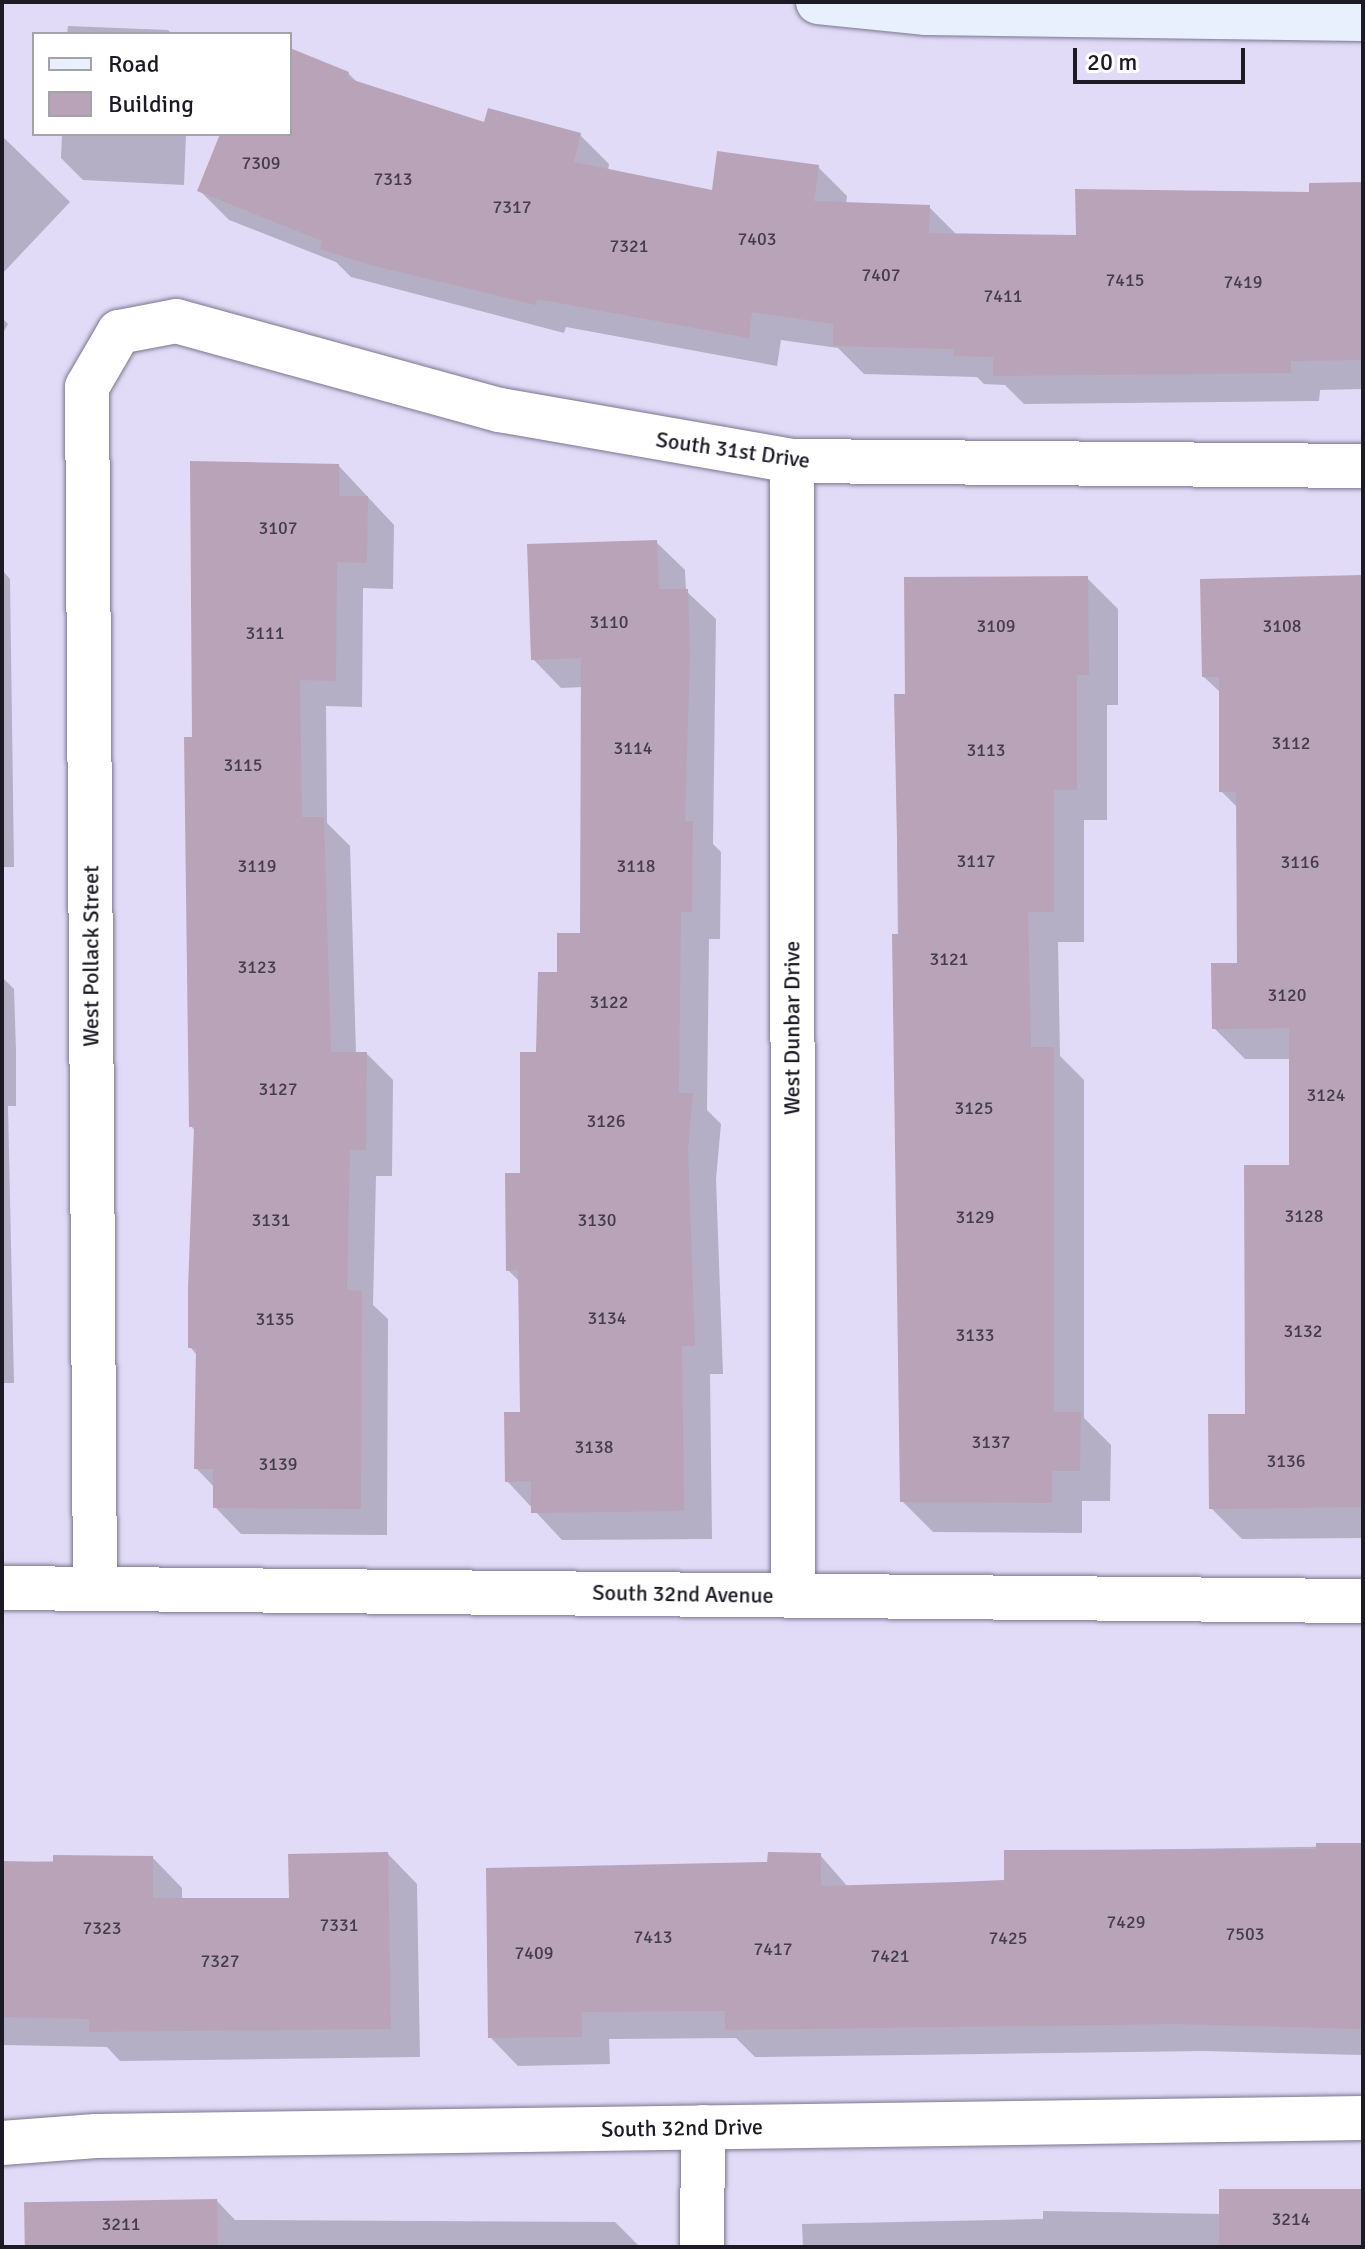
<!DOCTYPE html>
<html>
<head>
<meta charset="utf-8">
<style>
  body { margin:0 }
  #map { position:relative; width:1365px; height:2249px; overflow:hidden; background:#e1dbf7; font-family:Signika,sans-serif }
  div>[style] { position:absolute }
  [style*='--x'] { left:calc(var(--x)*1px); top:calc(var(--y)*1px); width:calc(var(--w)*1px); rotate:calc(var(--a)*1deg) }
  .shadow>* { inset:0; background:#0003 }
  .building>* { inset:0; background:#b9a3b8; transform-origin:0 0 }
  .roads { filter:drop-shadow(0 0 2px #7c768f) drop-shadow(0 0 2px #7c768f) }
  .street>* { height:44px; margin:-22px; padding:0 22px; transform-origin:22px; border-radius:22px; background:#fff }
  .secondary>* { height:44px; margin:-22px; padding:0 22px; transform-origin:22px; border-radius:22px; background:#e8effd }
  span { translate:-50% -50%; white-space:nowrap; text-align:center; line-height:1.15; -webkit-text-stroke:6px #fff; paint-order:stroke }
  .number-label { font-size:18px; color:#433c49 }
  .number-label span { -webkit-text-stroke-width:0 }
  .street-label { font-size:22px; color:#1c1a24 }
  .frame { position:absolute; inset:0; border:4px solid #1c1a24; pointer-events:none }
  .legend { position:absolute; left:32px; top:32px; width:260px; height:104px; box-sizing:border-box; background:#fff; border:2px solid #a4a3a7; margin:0; padding:10px 14px; list-style:none; font-size:24px; color:#1c1a24 }
  .legend li { display:flex; align-items:center; gap:16px; height:40px }
  .legend b { width:40px; border:2px solid #a4a3a7 }
  .scale { position:absolute; left:1073px; top:48px; width:172px; height:36px; box-sizing:border-box; border:4px solid #1c1a24; border-top:0; padding-left:10px; font-size:24px; line-height:28px; white-space:nowrap; color:#1c1a24; -webkit-text-stroke:6px #fff; paint-order:stroke }
</style>
</head>
<body>
<div id="map">
  <div class="shadow">
    <i style="clip-path:polygon(68px 26px,168px 30px,172px 34px,67px 34px)"></i>
    <i style="clip-path:polygon(290px 50px,348px 73px,359px 84px,485px 125px,580px 135px,609px 164px,608px 171px,713px 192px,818px 167px,847px 196px,846px 204px,929px 207px,958px 236px,1078px 238px,1363px 184px,1363px 389px,1320px 390px,1319px 401px,1024px 404px,1005px 385px,984px 384px,977px 377px,864px 374px,838px 348px,781px 340px,777px 366px,566px 327px,564px 333px,351px 277px,336px 262px,229px 220px,200px 191px,222px 134px,290px 134px)"></i>
    <i style="clip-path:polygon(62px 134px,186px 134px,184px 185px,83px 180px,61px 158px)"></i>
    <i style="clip-path:polygon(2px 136px,70px 202px,2px 274px)"></i>
    <i style="clip-path:polygon(2px 318px,8px 324px,2px 335px)"></i>
    <i style="clip-path:polygon(338px 465px,394px 525px,393px 589px,363px 588px,362px 707px,326px 706px,327px 823px,350px 846px,356px 1054px,367px 1054px,393px 1080px,392px 1176px,376px 1176px,373px 1305px,388px 1319px,387px 1535px,241px 1534px,215px 1507px,215px 1488px,196px 1468px,197px 1355px,190px 1347px,196px 1132px,191px 1126px,194px 740px)"></i>
    <i style="clip-path:polygon(656px 542px,685px 570px,686px 591px,716px 619px,713px 844px,721px 852px,720px 939px,709px 939px,707px 1110px,721px 1124px,716px 1179px,723px 1374px,710px 1374px,712px 1539px,562px 1540px,507px 1481px,522px 1414px,520px 1282px,508px 1270px,538px 1054px,559px 974px,582px 935px,583px 687px,561px 688px,533px 659px)"></i>
    <i style="clip-path:polygon(2px 570px,10px 579px,14px 867px,2px 867px)"></i>
    <i style="clip-path:polygon(1363px 577px,1363px 1538px,1242px 1539px,1211px 1508px,1247px 1415px,1291px 1167px,1291px 1059px,1245px 1059px,1214px 1028px,1239px 965px,1238px 808px,1221px 791px,1221px 693px,1204px 677px)"></i>
    <i style="clip-path:polygon(1087px 578px,1118px 609px,1118px 705px,1107px 705px,1107px 820px,1084px 820px,1084px 942px,1058px 942px,1060px 1056px,1084px 1080px,1084px 1418px,1111px 1445px,1110px 1501px,1082px 1501px,1082px 1533px,933px 1532px,902px 1501px,896px 696px,907px 696px)"></i>
    <i style="clip-path:polygon(2px 977px,14px 989px,16px 1050px,16px 1106px,8px 1106px,14px 1383px,3px 1383px,2px 1474px)"></i>
    <i style="clip-path:polygon(1363px 1846px,1363px 2055px,1205px 2051px,755px 2057px,736px 2038px,609px 2039px,610px 2064px,518px 2066px,490px 2037px,769px 1864px,820px 1855px,848px 1887px,1006px 1881px,1006px 1852px)"></i>
    <i style="clip-path:polygon(388px 1854px,417px 1884px,420px 2057px,120px 2061px,107px 2047px,2px 2045px,2px 1863px,153px 1858px,182px 1888px,182px 1900px,291px 1900px)"></i>
    <i style="clip-path:polygon(1363px 2191px,1363px 2247px,803px 2247px,802px 2224px,1043px 2219px,1043px 2211px,1221px 2214px)"></i>
    <i style="clip-path:polygon(217px 2201px,235px 2220px,615px 2222px,640px 2247px,25px 2247px)"></i>
  </div>
  <div class="building">
    <i style="clip-path:polygon(290px 48px,349px 72px,347px 78px,484px 122px,488px 108px,581px 133px,574px 162px,712px 190px,717px 151px,819px 165px,814px 201px,930px 205px,929px 233px,1076px 235px,1075px 189px,1309px 192px,1309px 183px,1363px 182px,1363px 360px,1291px 361px,1291px 373px,993px 376px,993px 357px,953px 356px,953px 349px,833px 346px,833px 324px,752px 312px,749px 338px,537px 299px,536px 305px,367px 264px,320px 249px,322px 241px,197px 191px,220px 134px,290px 134px)"></i>
    <i style="clip-path:polygon(190px 461px,339px 464px,339px 496px,368px 496px,367px 563px,337px 562px,336px 681px,300px 680px,302px 817px,324px 817px,331px 1052px,367px 1052px,366px 1150px,350px 1150px,347px 1290px,362px 1291px,361px 1509px,213px 1508px,213px 1469px,194px 1469px,196px 1348px,188px 1348px,188px 1288px,194px 1127px,189px 1127px,184px 737px,192px 737px)"></i>
    <i style="clip-path:polygon(657px 540px,659px 589px,688px 589px,690px 655px,685px 821px,693px 821px,692px 912px,681px 912px,679px 1093px,693px 1093px,688px 1149px,695px 1346px,682px 1346px,684px 1511px,531px 1513px,531px 1481px,505px 1482px,504px 1412px,520px 1412px,518px 1270px,506px 1271px,505px 1173px,520px 1173px,520px 1052px,536px 1052px,538px 972px,557px 972px,557px 933px,580px 933px,581px 658px,531px 660px,527px 544px)"></i>
    <i style="clip-path:polygon(1363px 575px,1363px 1507px,1209px 1509px,1208px 1414px,1245px 1414px,1244px 1165px,1289px 1165px,1289px 1028px,1212px 1029px,1211px 963px,1237px 963px,1236px 792px,1219px 792px,1219px 677px,1202px 677px,1200px 579px)"></i>
    <i style="clip-path:polygon(1088px 576px,1089px 675px,1077px 675px,1077px 790px,1054px 790px,1054px 912px,1028px 912px,1031px 1047px,1054px 1047px,1054px 1412px,1081px 1412px,1080px 1471px,1052px 1471px,1052px 1503px,900px 1502px,892px 934px,899px 934px,894px 694px,905px 694px,904px 577px)"></i>
    <i style="clip-path:polygon(1316px 1843px,1363px 1843px,1363px 2029px,1176px 2024px,725px 2030px,725px 2011px,582px 2012px,582px 2037px,488px 2038px,486px 1868px,767px 1862px,768px 1852px,821px 1853px,821px 1886px,958px 1882px,1004px 1880px,1004px 1850px,1316px 1849px)"></i>
    <i style="clip-path:polygon(388px 1852px,391px 2029px,89px 2032px,89px 2019px,2px 2017px,2px 1861px,53px 1862px,53px 1855px,153px 1856px,153px 1898px,289px 1898px,288px 1854px)"></i>
    <i style="left:1363px;top:2189px;width:58px;height:144px;rotate:90deg"></i>
    <i style="left:217px;top:2199px;width:48px;height:193px;rotate:89deg"></i>
  </div>
  <div class="roads">
    <div class="street">
      <i style="--x:792;--y:461;--w:1134;--a:89.95"></i>
      <i style="--x:2;--y:1588;--w:1361;--a:0.55"></i>
      <i style="--x:95;--y:1589;--w:1202;--a:-90.38"></i>
      <i style="--x:87;--y:387;--w:64;--a:-59.8"></i>
      <i style="--x:119;--y:332;--w:58;--a:-10.9"></i>
      <i style="--x:176;--y:321;--w:336;--a:15.4"></i>
      <i style="--x:500;--y:410;--w:296;--a:9.9"></i>
      <i style="--x:792;--y:461;--w:571;--a:0.5"></i>
      <i style="--x:2;--y:2143;--w:94;--a:-4.3"></i>
      <i style="--x:96;--y:2136;--w:1267;--a:-0.81"></i>
      <i style="--x:702;--y:2247;--w:120;--a:-89.5"></i>
    </div>
    <div class="secondary">
      <i style="--x:818;--y:2;--w:109;--a:5.8"></i>
      <i style="--x:926;--y:13;--w:437;--a:0.8"></i>
    </div>
  </div>
  <div class="number-label">
    <span style="left:261px;top:163px">7309</span>
    <span style="left:393px;top:179px">7313</span>
    <span style="left:512px;top:207px">7317</span>
    <span style="left:757px;top:239px">7403</span>
    <span style="left:629px;top:246px">7321</span>
    <span style="left:881px;top:275px">7407</span>
    <span style="left:1125px;top:280px">7415</span>
    <span style="left:1243px;top:282px">7419</span>
    <span style="left:1003px;top:296px">7411</span>
    <span style="left:278px;top:528px">3107</span>
    <span style="left:609px;top:622px">3110</span>
    <span style="left:996px;top:626px">3109</span>
    <span style="left:1282px;top:626px">3108</span>
    <span style="left:265px;top:633px">3111</span>
    <span style="left:1291px;top:743px">3112</span>
    <span style="left:633px;top:748px">3114</span>
    <span style="left:986px;top:750px">3113</span>
    <span style="left:243px;top:765px">3115</span>
    <span style="left:976px;top:861px">3117</span>
    <span style="left:1300px;top:862px">3116</span>
    <span style="left:257px;top:866px">3119</span>
    <span style="left:636px;top:866px">3118</span>
    <span style="left:949px;top:959px">3121</span>
    <span style="left:257px;top:967px">3123</span>
    <span style="left:1287px;top:995px">3120</span>
    <span style="left:609px;top:1002px">3122</span>
    <span style="left:278px;top:1089px">3127</span>
    <span style="left:1326px;top:1095px">3124</span>
    <span style="left:974px;top:1108px">3125</span>
    <span style="left:606px;top:1121px">3126</span>
    <span style="left:1304px;top:1216px">3128</span>
    <span style="left:975px;top:1217px">3129</span>
    <span style="left:271px;top:1220px">3131</span>
    <span style="left:597px;top:1220px">3130</span>
    <span style="left:607px;top:1318px">3134</span>
    <span style="left:275px;top:1319px">3135</span>
    <span style="left:1303px;top:1331px">3132</span>
    <span style="left:975px;top:1335px">3133</span>
    <span style="left:991px;top:1442px">3137</span>
    <span style="left:594px;top:1447px">3138</span>
    <span style="left:1286px;top:1461px">3136</span>
    <span style="left:278px;top:1464px">3139</span>
    <span style="left:1126px;top:1922px">7429</span>
    <span style="left:339px;top:1925px">7331</span>
    <span style="left:102px;top:1928px">7323</span>
    <span style="left:1245px;top:1934px">7503</span>
    <span style="left:653px;top:1937px">7413</span>
    <span style="left:1008px;top:1938px">7425</span>
    <span style="left:773px;top:1949px">7417</span>
    <span style="left:534px;top:1953px">7409</span>
    <span style="left:890px;top:1956px">7421</span>
    <span style="left:220px;top:1961px">7327</span>
    <span style="left:1291px;top:2219px">3214</span>
    <span style="left:121px;top:2224px">3211</span>
  </div>
  <div class="street-label">
    <span style="left:733px;top:450px;rotate:8deg">South 31st Drive</span>
    <span style="left:91px;top:956px;rotate:-90deg">West Pollack Street</span>
    <span style="left:792px;top:1028px;rotate:-90deg">West Dunbar Drive</span>
    <span style="left:683px;top:1594px;rotate:1deg">South 32nd Avenue</span>
    <span style="left:682px;top:2128px;rotate:-1deg">South 32nd Drive</span>
  </div>
  <div class="frame"></div>
  <ul class="legend">
  <li><b style="height:10px;background:#e8effd"></b>Road</li>
  <li><b style="height:22px;background:#b9a3b8"></b>Building</li>
  </ul>
  <div class="scale">20 m</div>
</div>
</body>
</html>
